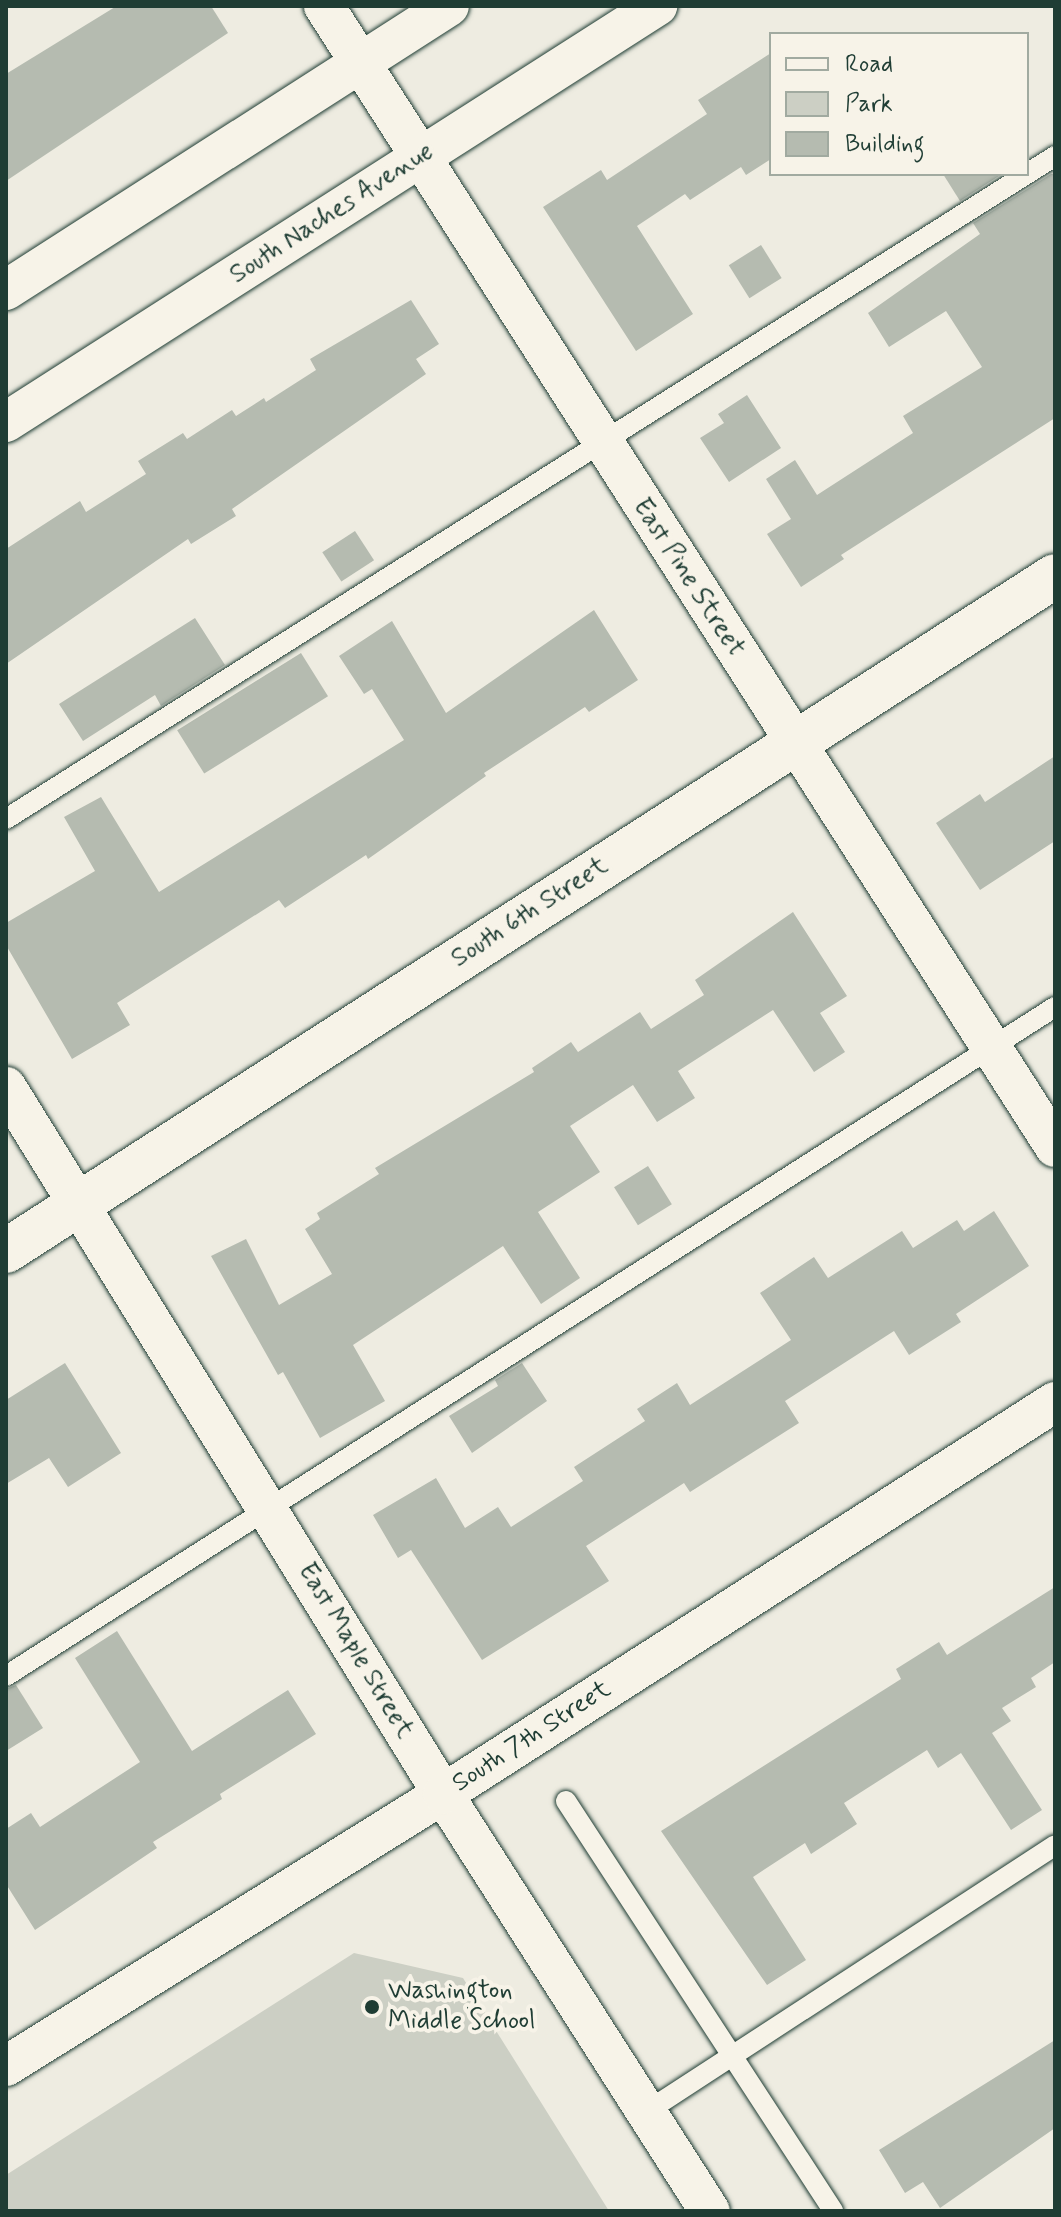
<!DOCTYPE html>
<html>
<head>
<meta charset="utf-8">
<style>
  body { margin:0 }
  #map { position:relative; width:1061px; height:2217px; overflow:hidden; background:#eeece1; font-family:Mynerve,sans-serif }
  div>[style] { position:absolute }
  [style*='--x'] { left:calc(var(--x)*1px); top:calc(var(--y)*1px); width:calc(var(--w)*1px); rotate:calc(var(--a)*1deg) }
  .green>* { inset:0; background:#cccfc4 }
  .building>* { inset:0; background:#b5bbb0; transform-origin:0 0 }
  .roads { filter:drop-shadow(0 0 2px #1f3d34) drop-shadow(0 0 2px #1f3d34) }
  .service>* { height:20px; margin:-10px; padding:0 10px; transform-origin:10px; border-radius:10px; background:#f7f3e8 }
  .minor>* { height:40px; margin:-20px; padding:0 20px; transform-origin:20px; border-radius:20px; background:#f7f3e8 }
  .tertiary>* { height:44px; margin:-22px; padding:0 22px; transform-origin:22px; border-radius:22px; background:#f7f3e8 }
  .dots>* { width:22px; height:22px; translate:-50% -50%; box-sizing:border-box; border:4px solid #f7f3e8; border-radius:50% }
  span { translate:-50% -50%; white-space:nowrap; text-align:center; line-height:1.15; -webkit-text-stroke:8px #f7f3e8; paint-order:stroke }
  .street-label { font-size:26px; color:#1f3d34 }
  .poi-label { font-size:26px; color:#1f3d34 }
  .left { translate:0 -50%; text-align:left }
  .frame { position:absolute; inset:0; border:8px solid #1f3d34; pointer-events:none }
  .legend { position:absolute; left:769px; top:32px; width:260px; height:144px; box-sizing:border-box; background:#f7f3e8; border:2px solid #a1aaa0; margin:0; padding:10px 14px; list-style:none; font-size:24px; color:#1f3d34 }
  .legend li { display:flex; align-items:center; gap:16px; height:40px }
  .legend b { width:40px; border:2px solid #a1aaa0 }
</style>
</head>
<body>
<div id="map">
  <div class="green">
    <i style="clip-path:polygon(354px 1953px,463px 1978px,609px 2211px,6px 2211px,6px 2175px)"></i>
  </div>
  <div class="building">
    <i style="clip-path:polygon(211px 6px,228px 33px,6px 181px,6px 74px,115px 7px)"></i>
    <i style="clip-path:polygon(771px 53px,771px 159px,746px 175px,741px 167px,690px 200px,685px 194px,637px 226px,693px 314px,636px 351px,543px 207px,601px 170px,607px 180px,707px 114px,698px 100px)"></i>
    <i style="clip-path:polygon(943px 174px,1002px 174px,960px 201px)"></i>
    <i style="clip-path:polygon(1051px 174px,1055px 174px,1055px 418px,841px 555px,844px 559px,801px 587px,767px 534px,791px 519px,766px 479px,795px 460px,817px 495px,913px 433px,903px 416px,982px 367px,946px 311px,889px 347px,868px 313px,980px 234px,973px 223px)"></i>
    <i style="left:761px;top:245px;width:39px;height:38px;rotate:58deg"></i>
    <i style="clip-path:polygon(411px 300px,439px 344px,416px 359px,426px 374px,232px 509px,236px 516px,191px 544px,188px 539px,6px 664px,6px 549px,80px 501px,86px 512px,146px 474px,138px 461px,183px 433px,187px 439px,232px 410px,236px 416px,264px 398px,266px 402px,316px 370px,310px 359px)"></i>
    <i style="clip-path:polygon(747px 395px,781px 448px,729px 482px,700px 438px,724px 423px,718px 414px)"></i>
    <i style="left:355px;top:531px;width:35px;height:39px;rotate:57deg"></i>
    <i style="clip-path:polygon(594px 610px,638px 680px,589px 712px,585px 707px,484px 773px,486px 776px,368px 859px,366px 855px,285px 908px,279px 900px,117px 1003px,130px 1025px,72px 1059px,6px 945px,6px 923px,95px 871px,64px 817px,101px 797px,159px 892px,404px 740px,372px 689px,364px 694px,339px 656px,392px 621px,446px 713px)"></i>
    <i style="clip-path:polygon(195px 618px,225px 665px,161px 706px,155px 695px,83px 741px,59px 704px)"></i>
    <i style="left:301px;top:653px;width:51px;height:146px;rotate:58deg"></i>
    <i style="clip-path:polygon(1055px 756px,1055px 841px,980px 890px,936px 823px,980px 794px,985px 802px)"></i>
    <i style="clip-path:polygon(793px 912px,847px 996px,820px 1013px,845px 1052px,814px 1072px,773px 1010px,678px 1071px,695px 1098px,657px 1122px,633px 1085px,570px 1126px,600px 1172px,538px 1212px,580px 1278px,541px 1304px,503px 1246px,353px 1345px,385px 1401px,320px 1438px,283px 1372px,278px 1375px,211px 1256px,246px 1239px,279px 1305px,332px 1274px,305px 1229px,320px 1219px,317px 1213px,379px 1174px,375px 1168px,534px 1072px,532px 1068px,571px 1042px,578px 1052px,640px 1012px,651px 1029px,704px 995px,695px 980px)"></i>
    <i style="left:648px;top:1166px;width:45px;height:40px;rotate:58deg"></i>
    <i style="clip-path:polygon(994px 1211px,1029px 1266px,956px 1314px,961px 1322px,909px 1355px,894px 1331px,785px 1401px,799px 1423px,690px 1492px,684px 1483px,586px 1546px,609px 1581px,482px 1660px,411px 1550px,398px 1558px,373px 1515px,436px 1478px,465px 1528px,498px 1507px,511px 1527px,583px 1481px,574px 1467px,645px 1421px,637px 1409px,677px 1383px,690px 1405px,791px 1340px,760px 1293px,814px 1257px,828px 1278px,902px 1231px,913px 1248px,957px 1220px,964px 1231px)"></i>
    <i style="clip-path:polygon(65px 1363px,121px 1453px,68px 1487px,49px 1458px,6px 1484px,6px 1400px)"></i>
    <i style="clip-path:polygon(522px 1363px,547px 1401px,472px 1453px,449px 1416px,498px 1386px,495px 1380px)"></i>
    <i style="clip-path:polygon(1055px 1587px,1055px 1662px,1031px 1678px,1036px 1687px,1002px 1708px,1011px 1721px,992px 1733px,1042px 1810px,1011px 1830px,961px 1753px,938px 1768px,927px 1750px,844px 1803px,857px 1824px,811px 1854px,805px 1843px,753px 1877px,806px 1960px,767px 1985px,661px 1831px,901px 1679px,896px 1669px,939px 1642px,947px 1655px)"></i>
    <i style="clip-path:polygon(117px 1631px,192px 1751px,288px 1690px,316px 1734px,220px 1794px,222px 1799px,153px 1842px,157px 1848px,35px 1930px,6px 1884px,6px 1829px,31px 1813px,40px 1827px,140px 1762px,75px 1658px)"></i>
    <i style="clip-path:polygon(16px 1685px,43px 1728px,6px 1751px,6px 1689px)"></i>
    <i style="clip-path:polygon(1055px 2040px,1055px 2128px,940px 2208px,923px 2182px,905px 2193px,879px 2150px)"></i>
  </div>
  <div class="roads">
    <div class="service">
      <i style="--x:6;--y:819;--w:1241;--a:-32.29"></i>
      <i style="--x:6;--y:1676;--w:1244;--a:-32.53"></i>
      <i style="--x:566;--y:1801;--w:489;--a:56.9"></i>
      <i style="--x:646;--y:2112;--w:488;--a:-33.1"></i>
    </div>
    <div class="minor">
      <i style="--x:324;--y:6;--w:1355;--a:57.35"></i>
      <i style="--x:6;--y:290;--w:526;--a:-32.66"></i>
      <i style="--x:6;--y:422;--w:773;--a:-32.58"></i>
      <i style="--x:6;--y:1087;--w:831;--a:58.28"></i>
      <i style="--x:443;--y:1794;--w:495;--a:57.4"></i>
      <i style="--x:6;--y:2066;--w:515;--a:-31.9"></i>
      <i style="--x:443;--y:1794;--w:727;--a:-32.64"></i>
    </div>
    <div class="tertiary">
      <i style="--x:6;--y:1251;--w:1247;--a:-32.76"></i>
    </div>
  </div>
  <div class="dots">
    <i style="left:372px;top:2007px;background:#1f3d34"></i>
  </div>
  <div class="street-label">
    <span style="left:332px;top:214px;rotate:-33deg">South Naches Avenue</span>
    <span style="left:688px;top:578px;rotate:57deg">East Pine Street</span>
    <span style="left:530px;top:913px;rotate:-33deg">South 6th Street</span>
    <span style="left:355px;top:1651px;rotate:59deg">East Maple Street</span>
    <span style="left:532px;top:1737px;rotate:-33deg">South 7th Street</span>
  </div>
  <div class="poi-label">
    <span class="left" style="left:388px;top:2007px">Washington<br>Middle School</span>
  </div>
  <div class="frame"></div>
  <ul class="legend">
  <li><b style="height:10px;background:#f7f3e8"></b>Road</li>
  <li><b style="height:22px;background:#cccfc4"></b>Park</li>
  <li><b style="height:22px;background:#b5bbb0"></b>Building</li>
  </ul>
</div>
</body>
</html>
